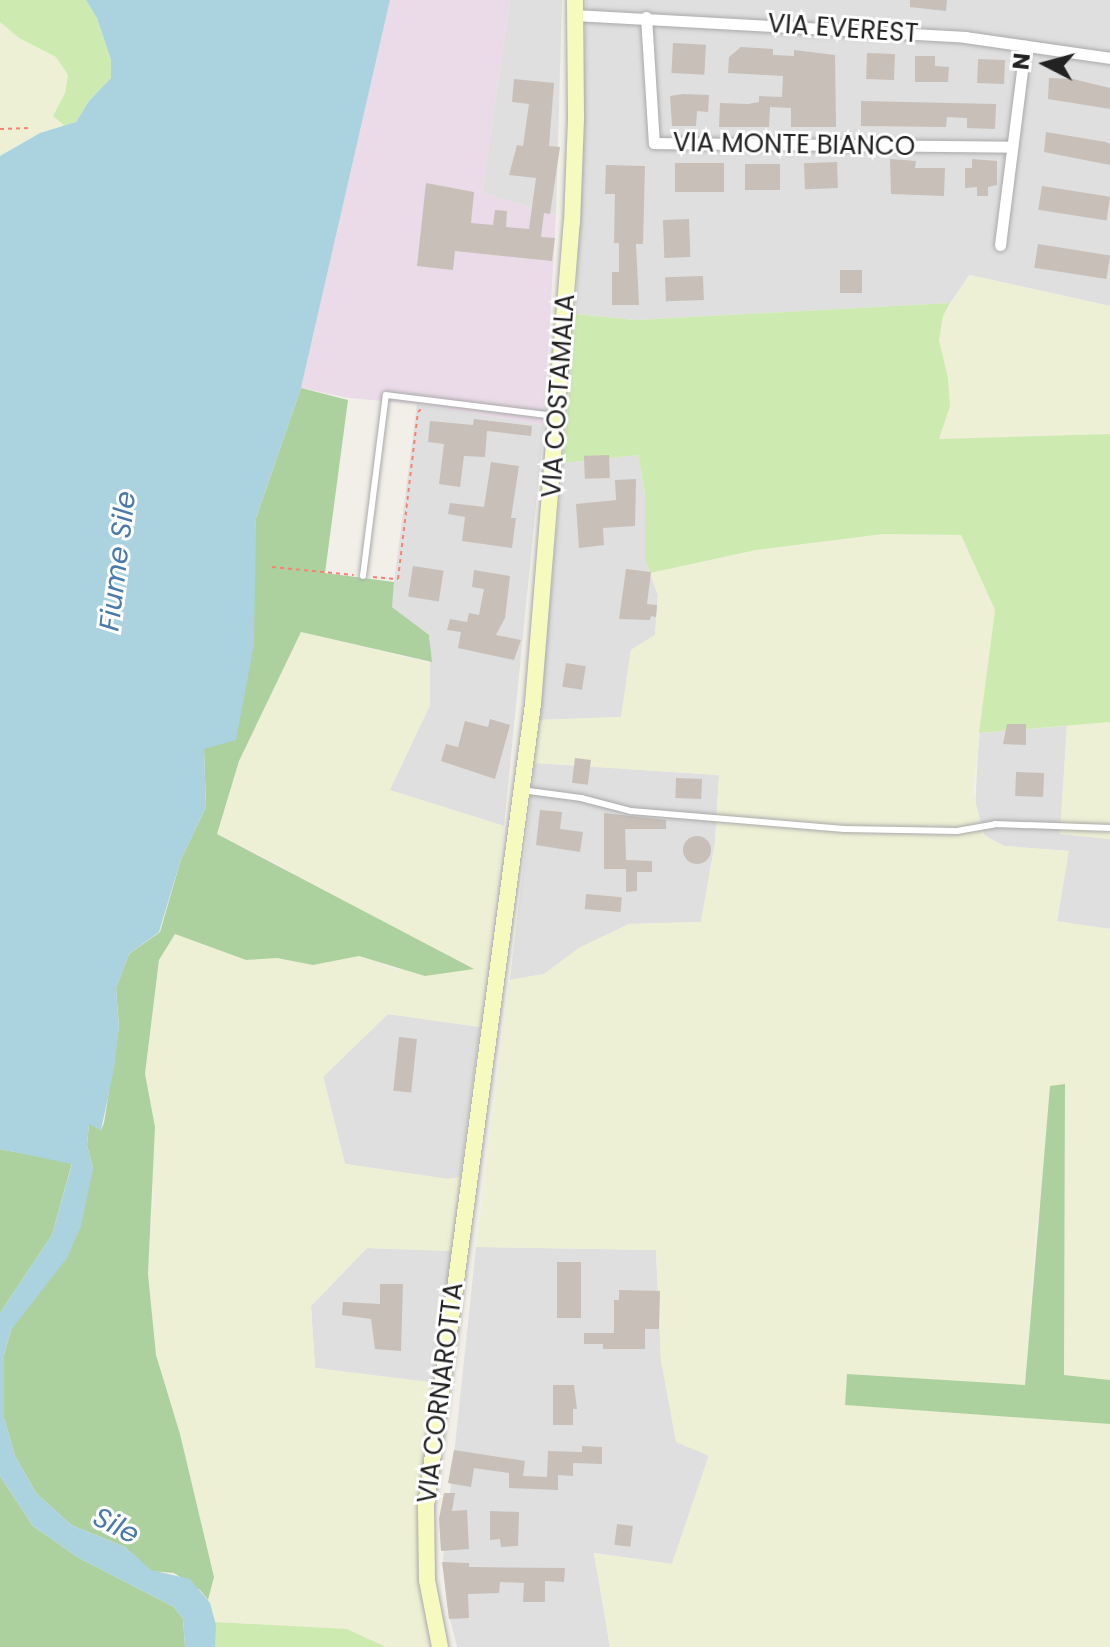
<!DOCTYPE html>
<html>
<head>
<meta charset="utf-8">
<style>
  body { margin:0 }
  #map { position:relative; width:1110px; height:1647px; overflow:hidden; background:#f2efe9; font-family:Poppins,sans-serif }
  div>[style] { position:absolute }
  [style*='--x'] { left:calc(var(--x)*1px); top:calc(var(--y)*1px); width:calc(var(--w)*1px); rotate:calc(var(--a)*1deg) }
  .residential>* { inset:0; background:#e0dfdf }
  .industrial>* { inset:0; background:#ebdbe8 }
  .farmland>* { inset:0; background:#eef0d5 }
  .grass>* { inset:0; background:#cdebb0 }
  .forest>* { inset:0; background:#add19e }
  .water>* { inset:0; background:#aad3df }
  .building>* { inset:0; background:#c7bfb8; transform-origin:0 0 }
  .round { border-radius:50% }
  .path>* { height:2px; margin-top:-1px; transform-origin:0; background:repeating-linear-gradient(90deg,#fa8072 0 4px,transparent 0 8px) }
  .roads { filter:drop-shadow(0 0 2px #a9a9a9) drop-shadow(0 0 2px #a9a9a9) }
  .lane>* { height:6px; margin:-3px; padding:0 3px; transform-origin:3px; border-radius:3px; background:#fff }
  .street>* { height:11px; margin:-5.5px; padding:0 5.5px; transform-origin:5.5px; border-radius:5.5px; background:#fff }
  .secondary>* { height:16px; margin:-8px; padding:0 8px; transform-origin:8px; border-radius:8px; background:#f7fabf }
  span { translate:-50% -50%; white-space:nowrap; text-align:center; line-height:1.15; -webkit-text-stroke:6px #fff; paint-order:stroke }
  .street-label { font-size:26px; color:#222 }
  .water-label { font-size:28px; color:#4a7aab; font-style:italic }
  .north { position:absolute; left:1006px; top:24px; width:80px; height:80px; -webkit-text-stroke:6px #fff; paint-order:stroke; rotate:276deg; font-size:22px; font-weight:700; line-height:32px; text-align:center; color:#222 }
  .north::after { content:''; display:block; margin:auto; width:28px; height:36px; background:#222; clip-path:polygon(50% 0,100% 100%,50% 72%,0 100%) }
</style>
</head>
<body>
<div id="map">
  <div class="residential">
    <i style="clip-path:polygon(510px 0,562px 0,556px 215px,482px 193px)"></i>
    <i style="clip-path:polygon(586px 0,1110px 0,1110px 306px,970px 275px,950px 303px,635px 320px,576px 314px)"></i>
    <i style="clip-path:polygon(417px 404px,544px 425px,504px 826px,389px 790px,430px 705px,430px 637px,391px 606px)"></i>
    <i style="clip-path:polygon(638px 455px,645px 493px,645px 559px,658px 595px,655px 635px,631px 650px,621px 717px,539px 720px,563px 463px)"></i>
    <i style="clip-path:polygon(1067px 726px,1060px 834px,1110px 839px,1110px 929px,1057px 922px,1068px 851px,1004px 846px,985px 836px,975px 810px,979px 733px)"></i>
    <i style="clip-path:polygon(535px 763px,719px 775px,715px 843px,701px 922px,629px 924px,579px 948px,544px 974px,510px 980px)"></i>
    <i style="clip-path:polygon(388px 1014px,480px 1027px,460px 1177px,448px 1179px,345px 1164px,323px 1076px)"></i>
    <i style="clip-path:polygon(476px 1247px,656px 1250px,661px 1361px,709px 1455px,672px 1564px,594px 1553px,610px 1647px,457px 1647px,447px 1606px,443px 1559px)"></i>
    <i style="clip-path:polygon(367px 1248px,451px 1251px,436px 1383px,315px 1368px,311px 1306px)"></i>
  </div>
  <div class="industrial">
    <i style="clip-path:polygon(390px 0,510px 0,482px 193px,556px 215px,544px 425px,417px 404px,349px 398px,301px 388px)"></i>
  </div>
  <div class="farmland">
    <i style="clip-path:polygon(0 22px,19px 38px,56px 57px,68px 75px,65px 93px,53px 115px,65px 126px,40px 133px,0 156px)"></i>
    <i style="clip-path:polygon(969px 275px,1110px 306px,1110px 434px,939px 439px,950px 406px,939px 341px,943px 316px)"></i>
    <i style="clip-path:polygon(883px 534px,961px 535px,995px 610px,973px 792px,984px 835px,1004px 846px,1069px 851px,1057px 921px,1110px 929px,1110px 1380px,1064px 1376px,1065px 1084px,1036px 1228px,1025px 1386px,847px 1374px,845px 1405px,1110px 1424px,1110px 1647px,610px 1647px,594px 1553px,672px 1564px,709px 1456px,676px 1442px,661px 1361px,656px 1250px,476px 1247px,510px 980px,544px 974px,579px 948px,629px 924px,701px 922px,715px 843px,719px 775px,535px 763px,539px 720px,621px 717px,631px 650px,655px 635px,658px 595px,650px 573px,756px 550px)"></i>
    <i style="clip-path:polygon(301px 632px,430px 663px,430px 705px,390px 790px,504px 826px,480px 1027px,388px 1014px,323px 1077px,345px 1164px,448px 1179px,460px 1177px,451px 1251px,367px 1248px,311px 1306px,315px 1368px,436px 1383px,419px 1559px,424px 1609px,432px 1647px,386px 1647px,347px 1629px,215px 1622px,208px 1600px,214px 1577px,180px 1434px,156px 1355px,148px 1274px,153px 1198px,145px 1074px,159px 960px,175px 934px,246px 960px,277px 958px,313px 965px,359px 956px,402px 971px,284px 867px,216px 834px,239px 761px)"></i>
    <i style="clip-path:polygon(1110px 722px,1110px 839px,1060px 834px,1067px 726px)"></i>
  </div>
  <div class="grass">
    <i style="clip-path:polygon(0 0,86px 0,97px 18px,111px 60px,111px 78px,89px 101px,76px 122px,65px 126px,53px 116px,65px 93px,68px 75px,56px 57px,19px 38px,0 22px)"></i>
    <i style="clip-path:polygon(950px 303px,943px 316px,939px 340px,948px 378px,950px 406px,939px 439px,1110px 434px,1110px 722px,979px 733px,995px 610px,961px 535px,883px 534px,756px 550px,650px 573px,645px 559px,645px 493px,638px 455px,563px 463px,576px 314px,635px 320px)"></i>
    <i style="clip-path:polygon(215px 1622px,347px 1629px,386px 1647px,215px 1647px)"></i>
  </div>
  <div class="forest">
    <i style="clip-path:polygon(301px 388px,348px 400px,325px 573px,394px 582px,392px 607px,429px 635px,432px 662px,301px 632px,239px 761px,217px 834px,474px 969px,425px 976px,359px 956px,313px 965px,277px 958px,246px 960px,175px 934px,159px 960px,145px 1074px,155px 1127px,148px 1274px,156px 1355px,180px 1434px,214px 1577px,208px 1600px,200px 1590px,174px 1573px,151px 1571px,125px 1547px,71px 1525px,36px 1493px,15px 1456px,4px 1418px,4px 1355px,11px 1330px,35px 1295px,93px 1169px,87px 1145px,89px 1123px,101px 1130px,104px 1123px,119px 1027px,116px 988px,129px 954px,160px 932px,181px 859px,206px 807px,204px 749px,255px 538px,256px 518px)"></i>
    <i style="clip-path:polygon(1065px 1084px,1064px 1375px,1110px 1380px,1110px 1424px,845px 1405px,847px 1374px,1025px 1385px,1050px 1086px)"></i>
    <i style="clip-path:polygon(0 1149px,72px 1163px,52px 1235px,0 1313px)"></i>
    <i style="clip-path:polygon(0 1476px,33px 1526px,79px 1558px,174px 1607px,183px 1619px,185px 1647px,0 1647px)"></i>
  </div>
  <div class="water">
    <i style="clip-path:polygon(86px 0,390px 0,301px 388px,256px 518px,254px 644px,236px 740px,204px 749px,206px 807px,181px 859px,159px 932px,129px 954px,116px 988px,119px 1027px,114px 1069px,101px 1130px,89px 1124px,87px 1145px,93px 1169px,81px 1226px,67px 1258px,11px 1330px,4px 1355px,4px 1418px,15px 1456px,36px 1493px,71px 1525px,125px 1547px,151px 1570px,190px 1579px,210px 1603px,216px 1625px,215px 1647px,185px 1647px,183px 1619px,174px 1607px,79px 1558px,33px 1526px,0 1476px,0 1313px,52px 1235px,72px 1164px,0 1149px,0 156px,40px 133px,76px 122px,89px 101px,111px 78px,111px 60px,97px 18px)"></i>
  </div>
  <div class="building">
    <i style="clip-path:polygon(910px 0,947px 0,946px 11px,910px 7px)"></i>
    <i style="left:673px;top:43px;width:33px;height:30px;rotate:3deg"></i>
    <i style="clip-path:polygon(741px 47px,773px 49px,773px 55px,794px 56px,794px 50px,835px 55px,836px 127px,791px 127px,791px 108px,770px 107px,769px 127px,719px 127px,720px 103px,748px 104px,759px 102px,759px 96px,782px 97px,783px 76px,728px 73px,729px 57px)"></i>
    <i style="left:867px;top:53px;width:28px;height:26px;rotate:2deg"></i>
    <i style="clip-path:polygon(915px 56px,935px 56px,935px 66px,949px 67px,948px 82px,915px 82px)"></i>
    <i style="left:978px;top:59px;width:27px;height:24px;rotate:2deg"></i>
    <i style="clip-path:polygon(1049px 78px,1073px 79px,1110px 88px,1110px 109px,1048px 99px)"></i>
    <i style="clip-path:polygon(514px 79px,554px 83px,549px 146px,560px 147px,550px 214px,544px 213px,541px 237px,555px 238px,552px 261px,455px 251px,453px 270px,417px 266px,426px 183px,474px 192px,471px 223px,493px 225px,495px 210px,507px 211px,506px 227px,529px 229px,536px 178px,509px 175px,517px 145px,523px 146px,529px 104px,512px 102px)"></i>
    <i style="clip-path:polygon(683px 94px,709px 95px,708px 112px,697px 111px,696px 126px,672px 126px,670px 96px)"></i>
    <i style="clip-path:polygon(861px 101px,996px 104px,995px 129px,967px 128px,967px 118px,947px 117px,946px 127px,861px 126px)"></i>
    <i style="clip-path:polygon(1046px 132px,1106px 142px,1110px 144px,1110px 165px,1044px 152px)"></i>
    <i style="clip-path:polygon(890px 159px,916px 161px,915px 168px,945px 168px,944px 196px,891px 194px)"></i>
    <i style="clip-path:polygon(972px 159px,997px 161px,997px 185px,988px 187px,988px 196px,977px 196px,977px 187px,965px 188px,965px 168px,972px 168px)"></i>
    <i style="left:837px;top:162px;width:26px;height:33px;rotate:88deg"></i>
    <i style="left:675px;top:163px;width:49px;height:29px"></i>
    <i style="left:745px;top:164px;width:35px;height:26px"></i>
    <i style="clip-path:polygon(606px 165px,645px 166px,643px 244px,636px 244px,639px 305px,612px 305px,612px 272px,619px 272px,619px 243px,614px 243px,615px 194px,605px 194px)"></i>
    <i style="left:1042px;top:186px;width:69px;height:24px;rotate:9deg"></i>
    <i style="left:689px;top:219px;width:38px;height:26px;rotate:88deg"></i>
    <i style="left:1038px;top:244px;width:73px;height:24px;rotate:9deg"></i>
    <i style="left:862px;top:270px;width:23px;height:22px;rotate:90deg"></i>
    <i style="left:703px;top:276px;width:24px;height:38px;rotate:88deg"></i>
    <i style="clip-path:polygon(474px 419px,532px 426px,531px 436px,487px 431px,485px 457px,464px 456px,460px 487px,439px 484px,444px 444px,428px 442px,430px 421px,473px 425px)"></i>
    <i style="left:609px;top:455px;width:23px;height:25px;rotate:88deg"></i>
    <i style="clip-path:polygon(491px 462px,519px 466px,511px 518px,516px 518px,512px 548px,462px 541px,465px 517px,448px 514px,450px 503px,484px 507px)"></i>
    <i style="clip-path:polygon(636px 479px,635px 526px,603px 528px,604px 545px,579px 548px,576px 504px,616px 500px,615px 480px)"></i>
    <i style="left:413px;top:566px;width:31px;height:31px;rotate:9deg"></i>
    <i style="clip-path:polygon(626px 569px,651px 572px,647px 604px,657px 605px,656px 617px,651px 616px,650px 620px,619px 619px)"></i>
    <i style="clip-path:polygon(474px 570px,510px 576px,505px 618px,496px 635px,521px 640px,514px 660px,458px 648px,461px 632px,447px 630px,450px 619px,467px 622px,469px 613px,479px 615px,484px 589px,472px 587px)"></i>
    <i style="left:566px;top:663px;width:20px;height:24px;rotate:9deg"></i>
    <i style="clip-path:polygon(490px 719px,510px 725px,495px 779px,441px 761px,446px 744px,458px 747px,465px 721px,488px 727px)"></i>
    <i style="clip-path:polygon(1007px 724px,1026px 724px,1026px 745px,1003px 744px)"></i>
    <i style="left:575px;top:758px;width:16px;height:25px;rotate:7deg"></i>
    <i style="left:1016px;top:772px;width:28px;height:24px;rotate:2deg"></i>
    <i style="left:676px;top:778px;width:26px;height:20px;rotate:2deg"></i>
    <i style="clip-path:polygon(540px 810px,562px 812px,560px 829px,583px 832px,580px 852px,536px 845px)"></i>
    <i style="clip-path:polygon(604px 813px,666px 820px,666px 829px,625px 829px,626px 860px,652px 861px,652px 872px,637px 872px,637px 891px,626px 892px,626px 869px,604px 869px)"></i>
    <i class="round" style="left:683px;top:836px;width:28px;height:28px"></i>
    <i style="left:586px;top:894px;width:36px;height:15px;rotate:5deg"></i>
    <i style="left:399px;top:1037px;width:18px;height:54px;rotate:6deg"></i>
    <i style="left:557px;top:1262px;width:24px;height:56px"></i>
    <i style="clip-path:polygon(380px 1284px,403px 1284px,401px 1351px,375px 1349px,371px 1319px,342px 1315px,343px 1302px,380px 1304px)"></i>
    <i style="clip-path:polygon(619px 1290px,660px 1291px,659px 1329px,645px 1329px,645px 1349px,603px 1349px,603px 1344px,584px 1344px,584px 1333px,614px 1333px,614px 1300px,619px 1300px)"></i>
    <i style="clip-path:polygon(553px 1385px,574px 1385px,577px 1409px,573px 1409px,573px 1425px,553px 1425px)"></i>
    <i style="clip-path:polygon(582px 1446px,602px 1447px,602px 1464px,573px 1463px,573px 1476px,558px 1475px,558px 1490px,509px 1488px,509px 1473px,474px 1468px,471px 1487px,448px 1483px,454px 1450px,525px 1461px,523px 1476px,547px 1477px,548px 1451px,582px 1452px)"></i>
    <i style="clip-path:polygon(444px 1493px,455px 1493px,452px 1511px,467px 1510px,469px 1549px,441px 1551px,439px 1519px)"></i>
    <i style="clip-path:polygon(490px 1511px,519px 1512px,518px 1546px,501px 1547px,500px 1539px,490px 1540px)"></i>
    <i style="left:617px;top:1524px;width:16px;height:21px;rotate:7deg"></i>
    <i style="clip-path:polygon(442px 1562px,469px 1563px,469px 1567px,565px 1568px,564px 1582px,545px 1581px,545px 1602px,523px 1602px,524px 1583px,500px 1582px,499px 1593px,468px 1594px,469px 1618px,449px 1619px)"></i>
  </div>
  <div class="path">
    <i style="--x:0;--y:129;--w:30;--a:-2"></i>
    <i style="--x:272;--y:567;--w:82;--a:5.6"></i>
    <i style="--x:373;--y:577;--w:25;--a:5"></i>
    <i style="--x:398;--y:579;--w:168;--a:-83.2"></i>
    <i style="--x:418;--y:412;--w:4;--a:-45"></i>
  </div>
  <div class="roads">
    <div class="lane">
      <i style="--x:363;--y:576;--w:182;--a:-82.8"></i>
      <i style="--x:386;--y:395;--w:169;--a:7.1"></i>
      <i style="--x:521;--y:790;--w:61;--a:7.6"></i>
      <i style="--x:581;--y:798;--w:52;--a:14.6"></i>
      <i style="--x:631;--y:811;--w:214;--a:4.8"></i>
      <i style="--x:844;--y:829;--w:113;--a:1"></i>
      <i style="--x:957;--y:831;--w:39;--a:-10"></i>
      <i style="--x:995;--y:824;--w:115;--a:2"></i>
    </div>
    <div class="street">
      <i style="--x:575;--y:15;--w:391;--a:3.2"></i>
      <i style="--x:965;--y:37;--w:147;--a:8.2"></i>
      <i style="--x:646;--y:17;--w:126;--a:86.4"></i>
      <i style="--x:654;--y:143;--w:358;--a:0.6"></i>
      <i style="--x:1000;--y:245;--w:201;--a:-82.8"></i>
    </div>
    <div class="secondary">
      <i style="--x:440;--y:1647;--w:68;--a:-101"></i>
      <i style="--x:427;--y:1580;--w:74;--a:-90.8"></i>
      <i style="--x:426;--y:1506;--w:809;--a:-82.4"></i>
      <i style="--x:533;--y:704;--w:483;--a:-85.4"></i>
      <i style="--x:572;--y:223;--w:106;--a:-87.8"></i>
      <i style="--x:576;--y:117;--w:117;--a:-90.5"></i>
    </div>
  </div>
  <div class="street-label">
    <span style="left:843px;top:29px;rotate:4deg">VIA EVEREST</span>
    <span style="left:794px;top:145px;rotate:1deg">VIA MONTE BIANCO</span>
    <span style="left:559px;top:396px;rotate:-86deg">VIA COSTAMALA</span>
    <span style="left:441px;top:1393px;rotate:-83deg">VIA CORNAROTTA</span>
  </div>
  <div class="water-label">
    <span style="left:118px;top:561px;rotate:-83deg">Fiume Sile</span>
    <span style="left:116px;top:1526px;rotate:27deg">Sile</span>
  </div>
  <div class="north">N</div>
</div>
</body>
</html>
